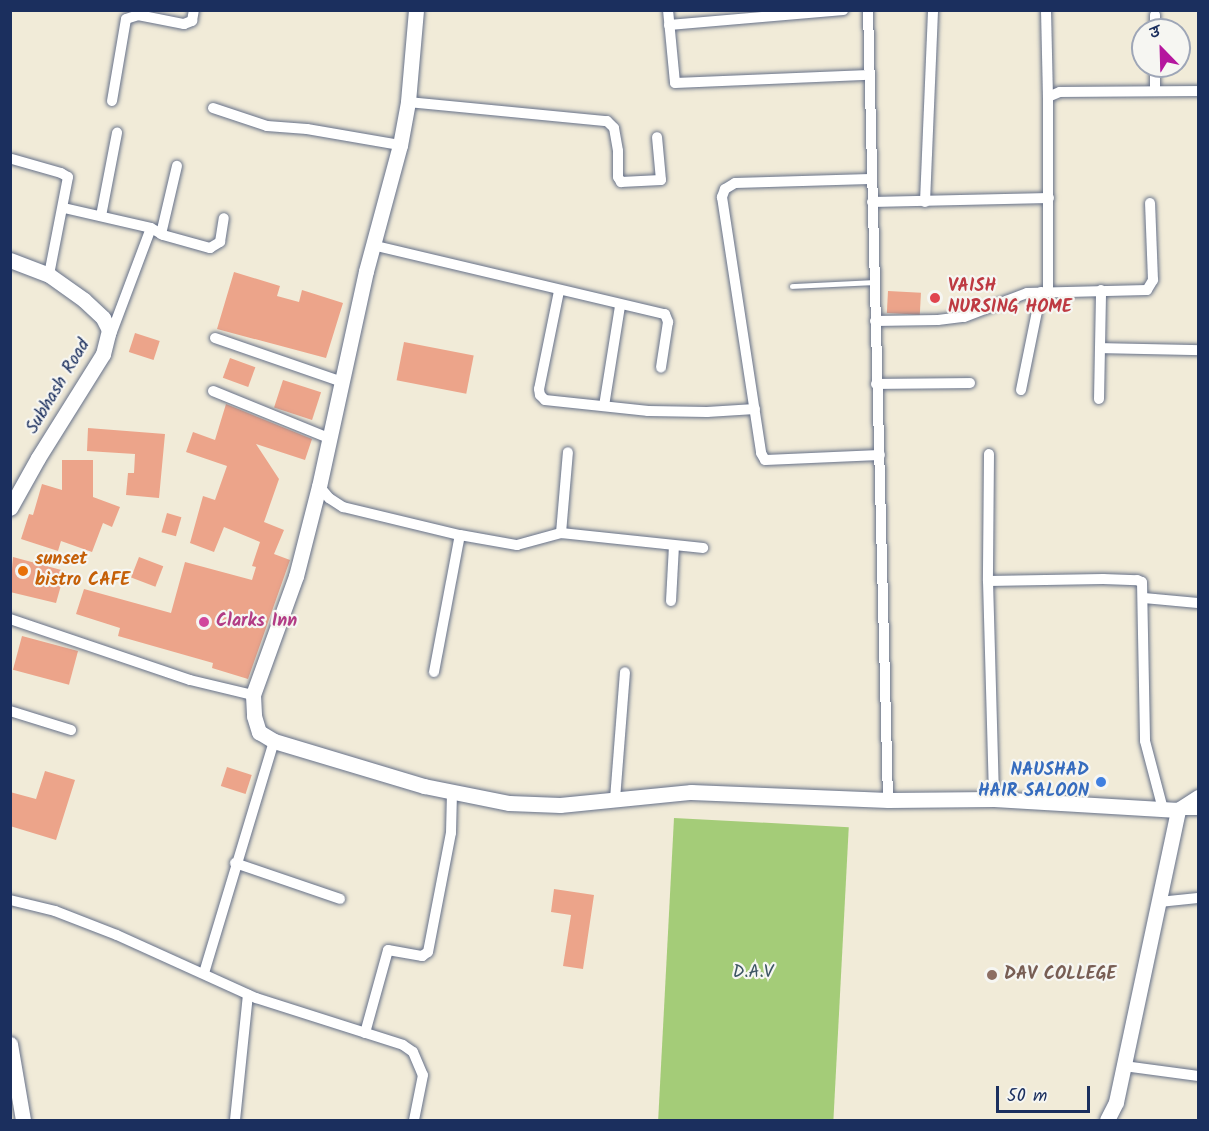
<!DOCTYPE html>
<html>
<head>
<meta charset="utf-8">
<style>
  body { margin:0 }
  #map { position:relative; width:1209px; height:1131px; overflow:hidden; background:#f1ebd8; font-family:Kalam,"Playpen Sans Deva",sans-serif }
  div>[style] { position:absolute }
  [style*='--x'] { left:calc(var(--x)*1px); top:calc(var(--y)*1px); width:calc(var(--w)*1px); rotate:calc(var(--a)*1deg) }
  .green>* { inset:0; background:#a4cc78; transform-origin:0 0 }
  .building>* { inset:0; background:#eca48a; transform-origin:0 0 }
  .roads { filter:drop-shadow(0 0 2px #667189) drop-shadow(0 0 2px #667189) }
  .lane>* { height:5px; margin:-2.5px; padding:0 2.5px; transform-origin:2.5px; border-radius:2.5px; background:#fff }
  .street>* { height:10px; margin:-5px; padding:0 5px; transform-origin:5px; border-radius:5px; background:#fff }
  .secondary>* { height:15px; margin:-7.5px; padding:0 7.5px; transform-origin:7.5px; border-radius:7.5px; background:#fff }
  .dots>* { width:16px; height:16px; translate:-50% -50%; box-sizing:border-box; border:3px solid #f6f6f2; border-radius:50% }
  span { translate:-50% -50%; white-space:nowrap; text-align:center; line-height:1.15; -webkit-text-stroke:4.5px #f6f6f2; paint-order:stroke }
  .health-label { font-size:18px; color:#be3a42; font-weight:700 }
  .left { translate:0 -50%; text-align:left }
  .street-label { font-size:18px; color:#1b2f5e }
  .food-label { font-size:18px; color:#c56008; font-weight:700 }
  .hotel-label { font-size:18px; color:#b23c85; font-weight:700 }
  .shop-label { font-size:18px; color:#366cbe; font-weight:700 }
  .right { translate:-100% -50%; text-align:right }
  .park-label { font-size:18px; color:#3d5664 }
  .education-label { font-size:18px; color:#785e54; font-weight:700 }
  .frame { position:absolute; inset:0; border:12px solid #1b2f5e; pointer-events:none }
  .north { position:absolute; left:1131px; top:18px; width:60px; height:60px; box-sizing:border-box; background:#f6f6f2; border:2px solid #9ea6b7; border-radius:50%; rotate:337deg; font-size:16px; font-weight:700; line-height:24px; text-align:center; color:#1b2f5e }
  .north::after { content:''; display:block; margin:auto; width:21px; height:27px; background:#b5179e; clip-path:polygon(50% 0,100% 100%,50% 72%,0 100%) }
  .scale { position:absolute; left:996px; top:1086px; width:94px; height:27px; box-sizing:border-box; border:3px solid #1b2f5e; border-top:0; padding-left:8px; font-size:18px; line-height:21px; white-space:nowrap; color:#1b2f5e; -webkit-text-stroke:4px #f6f6f2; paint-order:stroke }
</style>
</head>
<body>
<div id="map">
  <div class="green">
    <i style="left:674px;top:818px;width:175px;height:302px;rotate:3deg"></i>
  </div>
  <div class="building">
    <i style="clip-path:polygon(234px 272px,280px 286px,277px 296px,299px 302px,302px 290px,343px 303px,326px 358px,217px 329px)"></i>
    <i style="left:888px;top:291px;width:33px;height:22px;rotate:3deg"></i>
    <i style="left:135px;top:333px;width:26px;height:20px;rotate:18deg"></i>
    <i style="left:404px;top:342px;width:71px;height:39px;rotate:11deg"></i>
    <i style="left:230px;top:358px;width:27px;height:21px;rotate:20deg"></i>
    <i style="left:283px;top:380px;width:40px;height:29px;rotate:18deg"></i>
    <i style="clip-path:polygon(226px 404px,312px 439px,305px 460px,256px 444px,279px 479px,264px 522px,284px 530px,274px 554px,290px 560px,248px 679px,212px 668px,213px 663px,118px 636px,120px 628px,76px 614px,84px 589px,171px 613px,185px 562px,252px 580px,256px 567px,252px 566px,260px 542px,224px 527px,214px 552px,190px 543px,203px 496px,215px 500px,227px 466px,186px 452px,193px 432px,215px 440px)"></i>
    <i style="clip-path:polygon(88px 428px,165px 434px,159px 498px,126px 495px,128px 473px,134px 473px,135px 454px,87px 451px)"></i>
    <i style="clip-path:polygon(62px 460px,93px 460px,93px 497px,120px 507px,112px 527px,103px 523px,92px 552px,61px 541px,58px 551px,21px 539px,29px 514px,33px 515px,42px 484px,62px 490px)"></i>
    <i style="left:167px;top:513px;width:15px;height:20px;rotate:16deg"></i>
    <i style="clip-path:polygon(13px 557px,65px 571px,56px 603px,10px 592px)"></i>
    <i style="left:139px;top:557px;width:26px;height:22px;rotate:21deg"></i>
    <i style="left:22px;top:636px;width:58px;height:35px;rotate:15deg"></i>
    <i style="left:227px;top:767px;width:26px;height:20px;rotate:18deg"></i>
    <i style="clip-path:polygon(45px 771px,75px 780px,56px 840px,10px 826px,10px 792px,36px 799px)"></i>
    <i style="clip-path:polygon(554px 889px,594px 895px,583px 969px,563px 966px,571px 915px,551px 912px)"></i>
  </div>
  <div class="roads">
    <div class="lane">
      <i style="--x:792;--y:286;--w:81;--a:-2.8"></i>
    </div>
    <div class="street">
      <i style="--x:668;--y:10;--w:73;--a:84.5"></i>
      <i style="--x:675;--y:83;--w:194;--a:-2.4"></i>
      <i style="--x:868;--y:10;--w:790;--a:88.55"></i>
      <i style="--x:1046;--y:10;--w:87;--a:88.7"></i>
      <i style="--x:669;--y:25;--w:175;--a:-4.9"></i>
      <i style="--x:1155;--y:30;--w:15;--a:-90"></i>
      <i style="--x:1155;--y:91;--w:25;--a:-90"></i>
      <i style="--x:112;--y:101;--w:83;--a:-80.3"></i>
      <i style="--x:126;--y:19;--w:13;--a:-18"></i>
      <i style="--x:138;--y:15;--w:47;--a:11.1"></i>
      <i style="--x:184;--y:24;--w:9;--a:-21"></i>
      <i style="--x:192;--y:21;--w:11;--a:-80"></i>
      <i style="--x:408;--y:102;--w:200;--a:5.5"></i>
      <i style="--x:607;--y:121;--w:10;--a:45"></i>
      <i style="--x:614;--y:128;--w:23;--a:80"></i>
      <i style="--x:618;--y:151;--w:26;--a:90"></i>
      <i style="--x:618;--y:177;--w:6;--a:59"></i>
      <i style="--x:621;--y:182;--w:40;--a:-2.9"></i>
      <i style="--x:661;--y:180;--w:43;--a:-95.3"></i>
      <i style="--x:213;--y:108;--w:57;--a:18.4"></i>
      <i style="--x:267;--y:126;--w:40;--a:4.3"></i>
      <i style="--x:307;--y:129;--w:94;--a:9.8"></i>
      <i style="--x:12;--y:159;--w:51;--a:15.9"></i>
      <i style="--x:61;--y:173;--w:8;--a:30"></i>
      <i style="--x:68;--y:177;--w:100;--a:101"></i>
      <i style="--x:870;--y:179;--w:135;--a:178.3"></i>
      <i style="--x:735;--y:183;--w:12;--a:149"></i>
      <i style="--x:725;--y:189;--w:9;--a:111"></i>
      <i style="--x:722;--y:197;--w:259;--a:81.3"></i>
      <i style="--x:761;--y:453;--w:8;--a:60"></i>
      <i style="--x:765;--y:460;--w:115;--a:-2.5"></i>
      <i style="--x:872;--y:202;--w:177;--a:-1.3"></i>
      <i style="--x:925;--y:202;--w:192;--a:-87.6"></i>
      <i style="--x:64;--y:208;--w:89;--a:12.9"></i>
      <i style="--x:151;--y:228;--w:14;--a:30"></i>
      <i style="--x:163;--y:235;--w:49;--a:15.5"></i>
      <i style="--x:210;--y:248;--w:12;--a:-31"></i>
      <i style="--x:220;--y:242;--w:24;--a:-81"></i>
      <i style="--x:101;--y:216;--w:85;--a:-79.1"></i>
      <i style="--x:161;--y:234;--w:70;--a:-76.8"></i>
      <i style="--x:372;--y:245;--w:301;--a:13.3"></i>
      <i style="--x:665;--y:314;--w:9;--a:69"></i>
      <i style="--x:668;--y:322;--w:46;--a:98.8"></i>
      <i style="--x:559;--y:291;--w:100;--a:101.5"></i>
      <i style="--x:539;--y:389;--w:6;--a:81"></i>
      <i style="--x:540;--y:395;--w:7;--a:45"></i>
      <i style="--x:545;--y:400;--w:104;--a:6.1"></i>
      <i style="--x:648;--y:411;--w:59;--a:1"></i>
      <i style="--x:707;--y:412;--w:48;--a:-3.6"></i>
      <i style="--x:1048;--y:291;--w:194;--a:-90"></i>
      <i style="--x:1048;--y:97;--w:13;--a:-23"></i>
      <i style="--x:1060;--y:92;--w:138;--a:-0.4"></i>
      <i style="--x:875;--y:321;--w:63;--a:-0.9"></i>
      <i style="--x:938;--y:320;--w:26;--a:-7"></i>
      <i style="--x:964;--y:317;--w:67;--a:-20.9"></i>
      <i style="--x:1027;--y:293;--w:120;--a:-1.4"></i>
      <i style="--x:1147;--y:290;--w:12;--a:-59"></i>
      <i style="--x:1153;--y:280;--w:77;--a:-92.2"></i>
      <i style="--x:110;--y:337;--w:116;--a:-69.4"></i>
      <i style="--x:215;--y:338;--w:134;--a:19.1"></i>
      <i style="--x:1101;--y:348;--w:97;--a:1.2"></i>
      <i style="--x:876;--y:384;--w:94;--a:-0.6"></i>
      <i style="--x:1021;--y:390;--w:100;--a:-78.5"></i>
      <i style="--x:213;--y:391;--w:125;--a:22.1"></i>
      <i style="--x:1099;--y:399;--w:109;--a:-88.9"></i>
      <i style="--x:604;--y:406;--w:101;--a:-80.9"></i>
      <i style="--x:989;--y:454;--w:127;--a:90.5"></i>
      <i style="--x:988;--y:581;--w:218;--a:88.4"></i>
      <i style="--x:319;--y:486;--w:16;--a:50"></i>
      <i style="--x:329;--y:498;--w:17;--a:33"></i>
      <i style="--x:343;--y:507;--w:120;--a:13.5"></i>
      <i style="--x:460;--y:535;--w:58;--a:10"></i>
      <i style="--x:517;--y:545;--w:46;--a:-15.3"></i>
      <i style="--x:561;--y:533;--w:143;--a:6"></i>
      <i style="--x:561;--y:533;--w:81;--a:-85.1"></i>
      <i style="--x:988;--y:581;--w:115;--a:-1"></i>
      <i style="--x:1103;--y:579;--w:34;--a:2"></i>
      <i style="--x:1137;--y:580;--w:5;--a:22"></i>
      <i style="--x:1142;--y:582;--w:159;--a:88.9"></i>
      <i style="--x:1145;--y:741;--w:70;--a:75.2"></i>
      <i style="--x:1144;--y:598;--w:54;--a:5.3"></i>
      <i style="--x:671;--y:601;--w:55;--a:-86.9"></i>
      <i style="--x:10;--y:619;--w:190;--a:18.7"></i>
      <i style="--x:190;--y:680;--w:65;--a:13.4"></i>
      <i style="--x:434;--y:672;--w:139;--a:-79.3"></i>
      <i style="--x:10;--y:711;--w:64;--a:17.3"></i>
      <i style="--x:615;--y:799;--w:127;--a:-85.5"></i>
      <i style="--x:1179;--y:810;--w:19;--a:0"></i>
      <i style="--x:235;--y:863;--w:111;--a:18.9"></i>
      <i style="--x:10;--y:900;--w:46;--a:13.7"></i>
      <i style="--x:55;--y:911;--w:66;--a:21.2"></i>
      <i style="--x:117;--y:935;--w:153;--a:24.4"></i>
      <i style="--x:256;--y:998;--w:154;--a:17.7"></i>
      <i style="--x:403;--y:1045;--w:12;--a:35"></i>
      <i style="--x:413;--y:1052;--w:25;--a:67"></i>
      <i style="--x:423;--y:1075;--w:46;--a:101.3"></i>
      <i style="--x:1159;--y:902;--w:39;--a:-6"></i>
      <i style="--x:204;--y:973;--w:242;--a:-73.2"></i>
      <i style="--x:365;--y:1033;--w:86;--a:-74.5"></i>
      <i style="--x:388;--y:950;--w:35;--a:10"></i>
      <i style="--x:422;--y:956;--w:7;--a:-34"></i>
      <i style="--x:428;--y:952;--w:121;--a:-79.1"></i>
      <i style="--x:451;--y:833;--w:41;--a:-88.6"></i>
      <i style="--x:1124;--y:1066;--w:75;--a:7.7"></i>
      <i style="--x:235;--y:1120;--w:126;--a:-84.1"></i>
    </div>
    <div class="secondary">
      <i style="--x:416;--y:10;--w:92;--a:95"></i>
      <i style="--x:408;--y:102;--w:44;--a:100.5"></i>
      <i style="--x:400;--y:145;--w:131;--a:105.1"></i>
      <i style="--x:366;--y:271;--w:220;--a:102.3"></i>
      <i style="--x:319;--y:486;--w:93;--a:104.3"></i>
      <i style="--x:296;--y:576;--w:127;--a:109.9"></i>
      <i style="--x:253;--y:695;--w:21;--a:87"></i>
      <i style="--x:254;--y:716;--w:17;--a:73"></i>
      <i style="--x:259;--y:732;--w:17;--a:31"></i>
      <i style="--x:274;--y:741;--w:157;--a:16.7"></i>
      <i style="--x:424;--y:786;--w:87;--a:11.3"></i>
      <i style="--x:509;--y:803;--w:51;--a:2.2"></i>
      <i style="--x:560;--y:805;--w:132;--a:-5.7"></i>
      <i style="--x:691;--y:792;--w:197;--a:2.3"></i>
      <i style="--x:888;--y:800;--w:106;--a:-0.5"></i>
      <i style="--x:994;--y:799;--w:184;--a:3.4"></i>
      <i style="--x:1178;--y:810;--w:24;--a:-33"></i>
      <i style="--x:10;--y:260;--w:42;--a:21"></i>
      <i style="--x:49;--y:275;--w:43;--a:35.5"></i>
      <i style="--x:84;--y:300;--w:26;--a:43"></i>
      <i style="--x:103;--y:318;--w:13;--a:63"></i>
      <i style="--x:109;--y:330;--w:25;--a:104"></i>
      <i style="--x:103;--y:354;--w:123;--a:122"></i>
      <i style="--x:38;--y:458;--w:57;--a:119.2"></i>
      <i style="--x:10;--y:1044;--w:77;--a:80.3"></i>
      <i style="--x:1107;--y:1120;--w:20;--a:-63"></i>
      <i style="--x:1116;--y:1102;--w:299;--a:-78"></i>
    </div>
  </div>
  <div class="dots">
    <i style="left:935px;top:298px;background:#e0444e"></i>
    <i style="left:23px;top:571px;background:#e8710a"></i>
    <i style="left:204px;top:622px;background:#d1479c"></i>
    <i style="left:1101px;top:782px;background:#3f7fe0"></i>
    <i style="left:992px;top:975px;background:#8d6e63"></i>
  </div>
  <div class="health-label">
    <span class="left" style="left:948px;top:298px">VAISH<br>NURSING HOME</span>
  </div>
  <div class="street-label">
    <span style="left:59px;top:387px;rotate:-59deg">Subhash Road</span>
  </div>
  <div class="food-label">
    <span class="left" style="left:35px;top:571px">sunset<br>bistro CAFE</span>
  </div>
  <div class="hotel-label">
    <span class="left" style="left:216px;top:622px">Clarks Inn</span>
  </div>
  <div class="shop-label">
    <span class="right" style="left:1089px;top:782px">NAUSHAD<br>HAIR SALOON</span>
  </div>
  <div class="park-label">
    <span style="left:753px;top:973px">D.A.V</span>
  </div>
  <div class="education-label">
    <span class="left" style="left:1004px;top:975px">DAV COLLEGE</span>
  </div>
  <div class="frame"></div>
  <div class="north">उ</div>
  <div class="scale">50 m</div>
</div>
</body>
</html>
